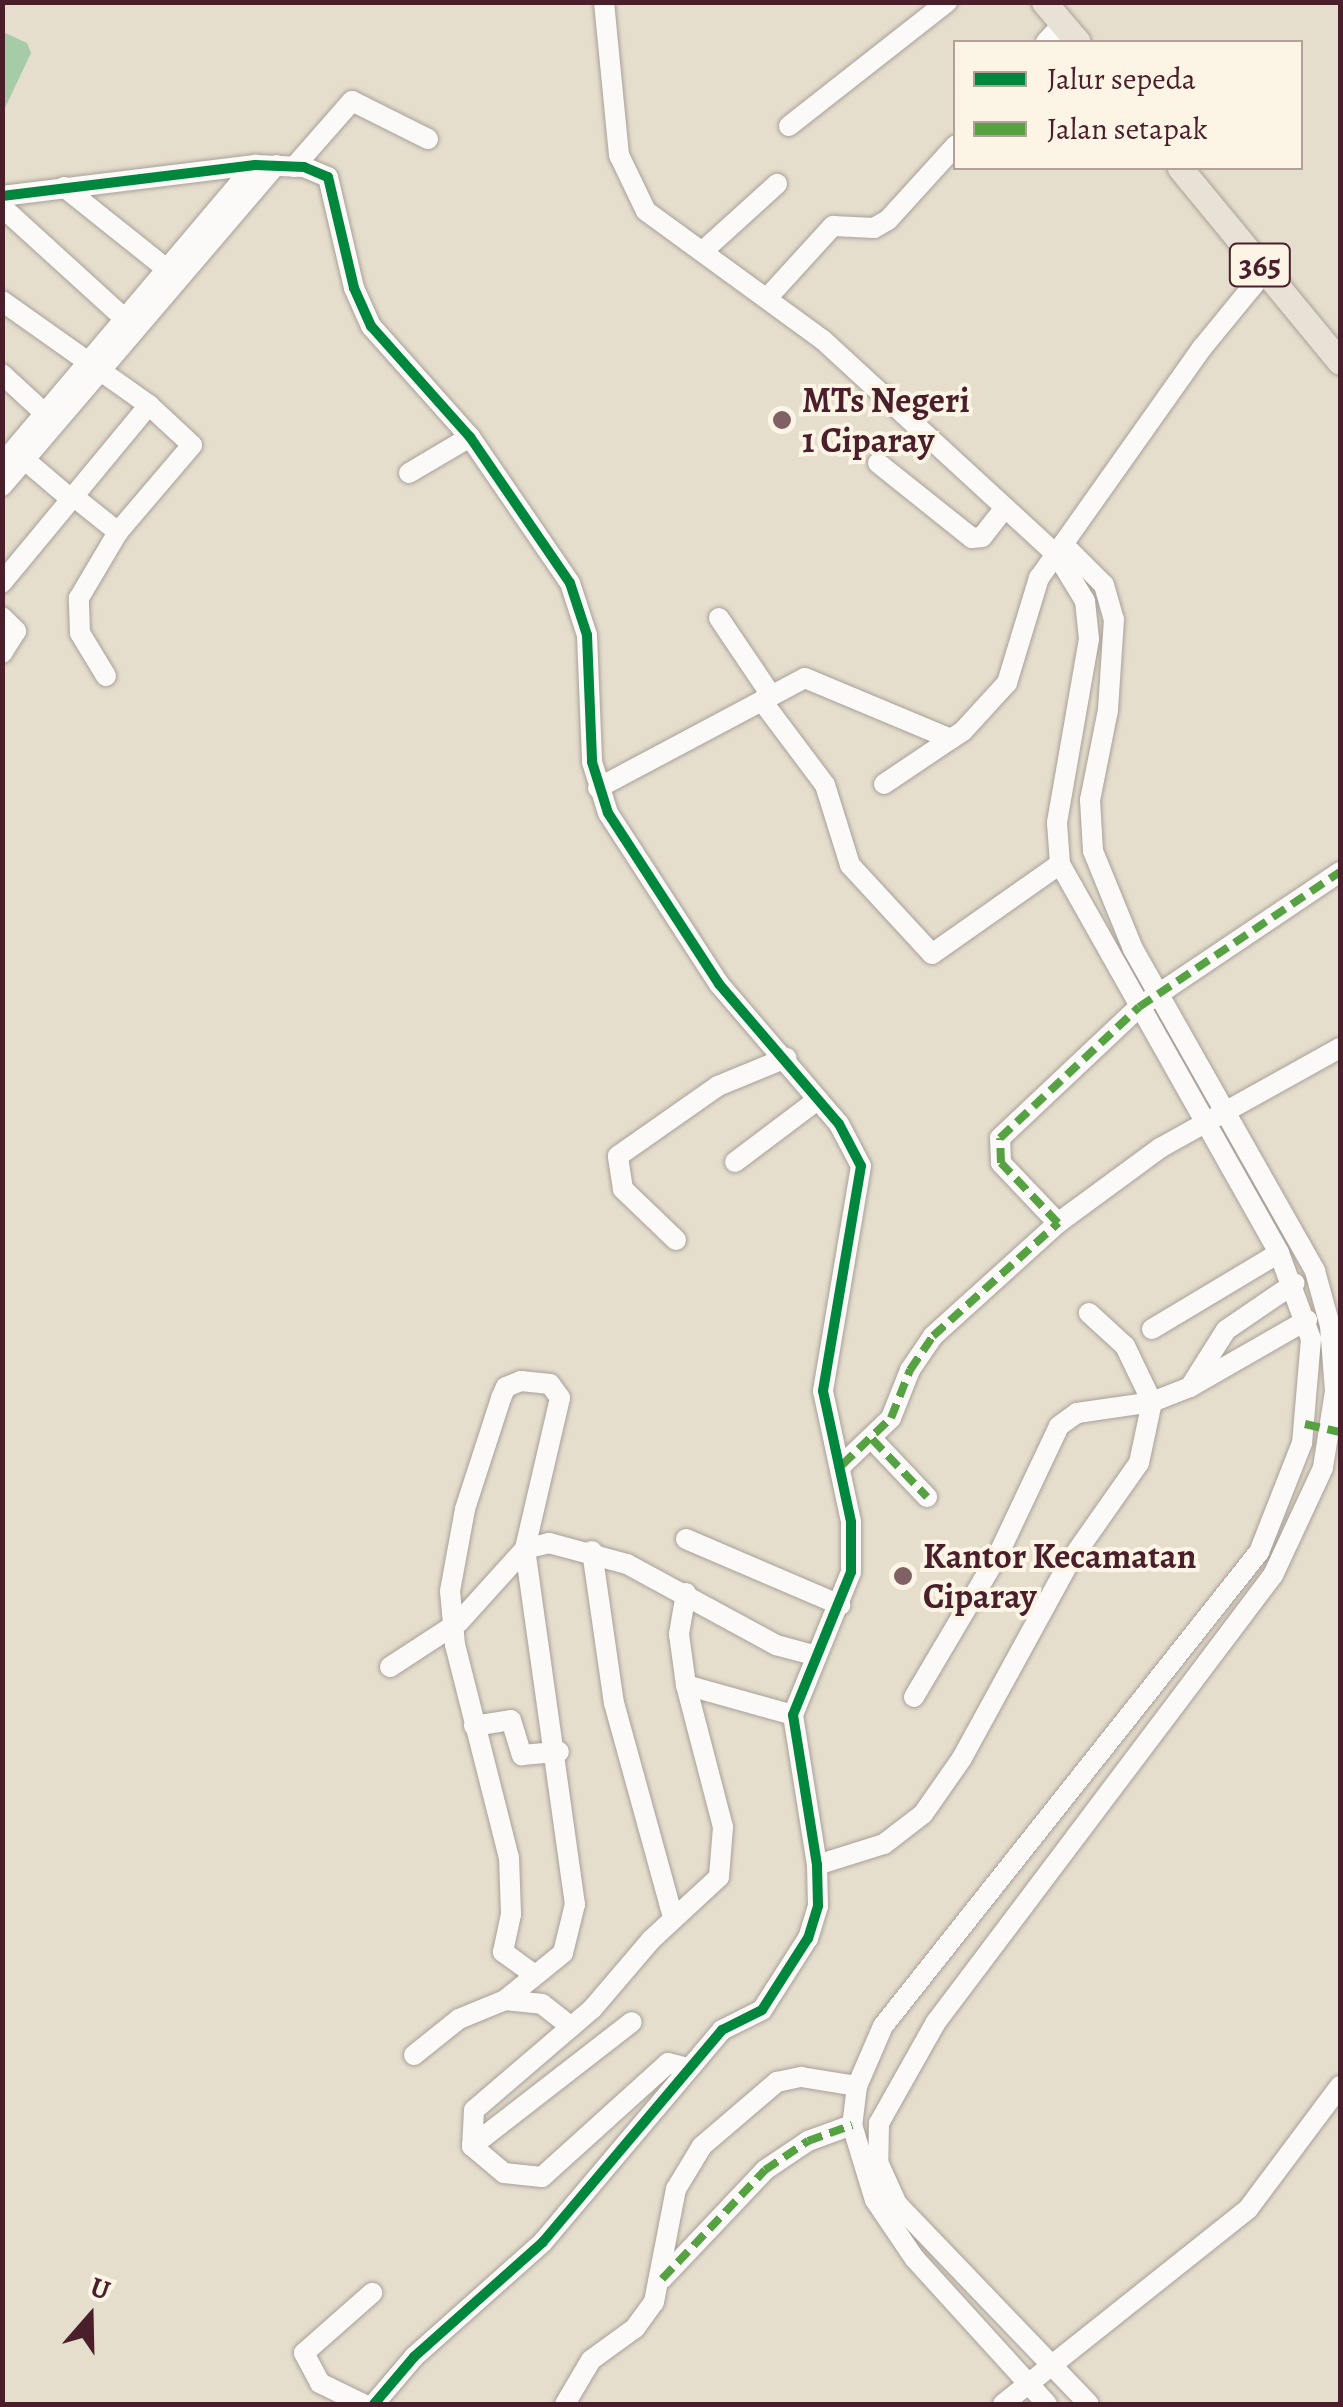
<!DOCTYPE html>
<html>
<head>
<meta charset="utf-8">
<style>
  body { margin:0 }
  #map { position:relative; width:1343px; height:2407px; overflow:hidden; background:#e5decd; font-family:Alegreya,serif }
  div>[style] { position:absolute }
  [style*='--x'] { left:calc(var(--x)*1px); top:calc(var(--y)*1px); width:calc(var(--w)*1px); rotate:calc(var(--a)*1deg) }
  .forest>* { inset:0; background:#a5cca7 }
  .roads { filter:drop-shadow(0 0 2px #a9a098) drop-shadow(0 0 2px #a9a098) }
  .minor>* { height:20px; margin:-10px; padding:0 10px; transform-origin:10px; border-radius:10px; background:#fbfaf8 }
  .major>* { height:25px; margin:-12.5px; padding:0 12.5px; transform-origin:12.5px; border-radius:12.5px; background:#e8e1d5 }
  .quiet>* { height:8px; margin-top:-4px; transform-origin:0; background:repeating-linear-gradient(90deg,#56a243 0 15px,transparent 0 23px) }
  .cycleway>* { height:10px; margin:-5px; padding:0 5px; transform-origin:5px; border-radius:5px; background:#00873e }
  .dots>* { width:28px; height:28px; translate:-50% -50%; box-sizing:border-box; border:5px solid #fcf5e5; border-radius:50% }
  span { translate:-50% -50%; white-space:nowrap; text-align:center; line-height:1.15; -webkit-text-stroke:8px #fcf5e5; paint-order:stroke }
  .shield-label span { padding:2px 8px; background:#fcf5e5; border:2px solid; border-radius:8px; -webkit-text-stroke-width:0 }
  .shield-label { font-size:32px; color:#4a1f2b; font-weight:700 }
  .poi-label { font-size:35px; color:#4a1f2b; font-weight:700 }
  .left { translate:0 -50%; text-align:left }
  .frame { position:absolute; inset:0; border:5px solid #4a1f2b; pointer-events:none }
  .legend { position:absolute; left:953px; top:40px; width:350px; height:130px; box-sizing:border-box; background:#fcf5e5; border:2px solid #b59f9b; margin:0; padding:12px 18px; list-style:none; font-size:30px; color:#4a1f2b }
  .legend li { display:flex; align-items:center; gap:20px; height:50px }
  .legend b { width:50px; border:2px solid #b59f9b }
  .north { position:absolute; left:40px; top:2267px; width:100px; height:100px; -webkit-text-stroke:8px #fcf5e5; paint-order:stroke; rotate:20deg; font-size:28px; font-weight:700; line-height:40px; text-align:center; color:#4a1f2b }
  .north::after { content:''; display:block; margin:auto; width:35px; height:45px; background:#4a1f2b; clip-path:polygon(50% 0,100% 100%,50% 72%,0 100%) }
</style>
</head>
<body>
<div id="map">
  <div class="forest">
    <i style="clip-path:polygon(3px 32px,27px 43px,31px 53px,3px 112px)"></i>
  </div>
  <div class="roads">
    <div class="minor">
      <i style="--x:604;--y:2;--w:154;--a:84.4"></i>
      <i style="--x:619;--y:155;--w:62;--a:64.3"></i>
      <i style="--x:646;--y:211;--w:219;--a:36.1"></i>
      <i style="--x:823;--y:340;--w:318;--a:42.6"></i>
      <i style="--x:1057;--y:555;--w:54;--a:58.7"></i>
      <i style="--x:1085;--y:601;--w:38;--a:84"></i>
      <i style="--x:1089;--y:639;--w:187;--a:99.9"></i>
      <i style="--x:1057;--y:823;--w:41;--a:85.8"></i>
      <i style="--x:1060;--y:864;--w:446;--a:60.6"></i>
      <i style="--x:1279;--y:1253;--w:92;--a:69.6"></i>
      <i style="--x:1311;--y:1339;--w:104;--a:94.9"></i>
      <i style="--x:1302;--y:1443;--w:117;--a:111.5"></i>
      <i style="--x:1259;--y:1552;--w:605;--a:128.42"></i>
      <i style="--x:883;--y:2026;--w:65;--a:113.4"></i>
      <i style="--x:857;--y:2086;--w:39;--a:97"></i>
      <i style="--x:852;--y:2125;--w:78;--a:73"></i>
      <i style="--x:875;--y:2200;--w:71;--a:55.9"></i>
      <i style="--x:915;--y:2259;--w:196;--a:47.7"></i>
      <i style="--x:1046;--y:42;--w:25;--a:-47"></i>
      <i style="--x:789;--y:126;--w:201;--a:-38.1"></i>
      <i style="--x:294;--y:167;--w:88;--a:-48.7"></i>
      <i style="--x:352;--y:101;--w:85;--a:26.6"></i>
      <i style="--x:64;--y:187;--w:133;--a:38.6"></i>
      <i style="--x:2;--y:196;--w:255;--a:-7"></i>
      <i style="--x:255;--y:165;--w:49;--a:2.3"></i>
      <i style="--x:304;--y:167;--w:26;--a:23"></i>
      <i style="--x:328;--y:177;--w:114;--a:76.8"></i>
      <i style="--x:354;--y:288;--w:42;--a:65.9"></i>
      <i style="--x:371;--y:326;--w:149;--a:48.3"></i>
      <i style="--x:470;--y:437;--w:177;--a:55.6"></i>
      <i style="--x:570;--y:583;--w:55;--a:71.9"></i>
      <i style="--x:587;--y:635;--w:127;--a:87.7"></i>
      <i style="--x:592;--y:762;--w:53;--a:72.6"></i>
      <i style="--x:608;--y:813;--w:204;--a:57"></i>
      <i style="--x:719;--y:984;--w:184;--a:49.4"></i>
      <i style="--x:839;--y:1124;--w:47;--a:62.4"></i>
      <i style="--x:861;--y:1166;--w:228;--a:99.6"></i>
      <i style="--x:823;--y:1391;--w:134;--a:77.9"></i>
      <i style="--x:851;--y:1522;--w:50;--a:90"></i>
      <i style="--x:851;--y:1572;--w:154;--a:112.1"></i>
      <i style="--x:793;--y:1715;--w:152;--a:80.9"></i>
      <i style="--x:817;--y:1865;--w:41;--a:88.6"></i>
      <i style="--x:818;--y:1906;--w:34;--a:107"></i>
      <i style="--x:808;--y:1938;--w:85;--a:122.6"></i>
      <i style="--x:762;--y:2010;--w:45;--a:153.4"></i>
      <i style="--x:722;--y:2030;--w:277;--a:130.2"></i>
      <i style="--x:543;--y:2242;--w:173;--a:138.3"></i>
      <i style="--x:414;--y:2357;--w:62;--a:130.4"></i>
      <i style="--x:2;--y:207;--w:168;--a:42.3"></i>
      <i style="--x:703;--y:251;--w:100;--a:-42.2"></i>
      <i style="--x:769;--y:296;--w:95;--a:-47.6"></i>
      <i style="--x:833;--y:226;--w:41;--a:2.8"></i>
      <i style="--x:874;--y:228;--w:16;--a:-30"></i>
      <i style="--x:888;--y:220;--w:101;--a:-47.8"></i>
      <i style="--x:2;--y:301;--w:180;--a:35.3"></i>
      <i style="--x:149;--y:405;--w:231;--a:129.6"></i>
      <i style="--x:2;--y:374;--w:68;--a:42.6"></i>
      <i style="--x:25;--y:460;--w:60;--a:40.3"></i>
      <i style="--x:878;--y:463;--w:120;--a:38.6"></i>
      <i style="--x:972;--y:538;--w:10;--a:-6"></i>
      <i style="--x:982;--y:537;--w:37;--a:-52"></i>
      <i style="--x:2;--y:464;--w:392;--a:-49.8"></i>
      <i style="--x:409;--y:473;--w:71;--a:-30.5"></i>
      <i style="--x:2;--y:486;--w:422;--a:-49.5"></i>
      <i style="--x:73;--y:496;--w:58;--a:38.7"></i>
      <i style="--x:1063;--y:544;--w:58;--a:45"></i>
      <i style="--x:1104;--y:585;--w:35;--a:74"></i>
      <i style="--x:1114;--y:619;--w:91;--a:93.8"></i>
      <i style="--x:1108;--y:710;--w:92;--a:101.3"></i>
      <i style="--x:1090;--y:800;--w:51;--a:86.6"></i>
      <i style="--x:1093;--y:851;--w:106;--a:67.8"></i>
      <i style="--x:1133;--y:949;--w:370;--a:60.5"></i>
      <i style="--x:1315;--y:1271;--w:57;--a:74.7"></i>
      <i style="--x:1330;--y:1326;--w:65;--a:85.6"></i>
      <i style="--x:1335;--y:1391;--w:78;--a:98.9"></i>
      <i style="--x:1323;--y:1468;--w:118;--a:115"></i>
      <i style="--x:1273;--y:1575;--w:560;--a:127.01"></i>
      <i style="--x:936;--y:2022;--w:116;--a:119.4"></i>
      <i style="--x:879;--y:2123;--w:39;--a:91"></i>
      <i style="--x:878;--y:2162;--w:46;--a:65.7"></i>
      <i style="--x:897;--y:2204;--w:277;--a:46.2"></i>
      <i style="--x:2;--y:617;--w:20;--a:45"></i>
      <i style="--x:16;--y:631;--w:26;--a:122"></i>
      <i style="--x:719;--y:618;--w:93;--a:56"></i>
      <i style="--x:106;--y:676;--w:50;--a:-121.2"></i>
      <i style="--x:80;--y:633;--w:35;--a:-92"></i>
      <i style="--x:79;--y:598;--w:77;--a:-59.4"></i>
      <i style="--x:118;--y:532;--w:114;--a:-49.6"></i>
      <i style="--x:192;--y:445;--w:59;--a:-137.1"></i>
      <i style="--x:762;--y:701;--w:105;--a:53.1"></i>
      <i style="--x:825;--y:785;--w:84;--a:72.6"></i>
      <i style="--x:850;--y:865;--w:121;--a:47.3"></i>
      <i style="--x:932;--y:954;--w:156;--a:-35.1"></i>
      <i style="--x:884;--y:784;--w:81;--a:-33.9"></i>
      <i style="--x:598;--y:788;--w:234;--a:-28"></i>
      <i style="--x:805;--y:678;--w:158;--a:22.7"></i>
      <i style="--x:951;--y:739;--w:14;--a:-34"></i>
      <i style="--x:963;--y:731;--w:65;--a:-47.5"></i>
      <i style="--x:1007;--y:683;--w:110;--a:-73.1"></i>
      <i style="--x:1039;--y:578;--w:282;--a:-54.7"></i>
      <i style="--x:1202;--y:348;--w:99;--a:-50.7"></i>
      <i style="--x:735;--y:1162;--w:101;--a:-37"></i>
      <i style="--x:1058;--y:1223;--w:127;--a:-36.3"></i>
      <i style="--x:1160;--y:1148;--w:206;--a:-29.1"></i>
      <i style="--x:676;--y:1240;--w:74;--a:-136.1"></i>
      <i style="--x:623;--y:1189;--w:33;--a:-99"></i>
      <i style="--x:618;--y:1156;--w:122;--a:-35"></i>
      <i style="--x:718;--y:1086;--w:74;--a:-22.4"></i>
      <i style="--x:1152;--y:1329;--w:148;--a:-30.9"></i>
      <i style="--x:1190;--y:1387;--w:67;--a:-57.7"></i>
      <i style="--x:1226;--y:1330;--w:83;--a:-34.3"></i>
      <i style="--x:872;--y:1439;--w:80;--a:46.5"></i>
      <i style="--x:842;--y:1465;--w:68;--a:-43.8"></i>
      <i style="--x:891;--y:1418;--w:52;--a:-68.4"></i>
      <i style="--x:910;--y:1370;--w:41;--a:-55.9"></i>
      <i style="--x:933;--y:1336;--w:169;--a:-42.1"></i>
      <i style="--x:1058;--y:1223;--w:83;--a:-133.5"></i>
      <i style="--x:1001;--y:1163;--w:25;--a:-92"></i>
      <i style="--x:1000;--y:1138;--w:191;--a:-43.3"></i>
      <i style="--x:1139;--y:1007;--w:242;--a:-33.9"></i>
      <i style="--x:686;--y:1539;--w:168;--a:23.2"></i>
      <i style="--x:592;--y:1551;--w:154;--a:81.8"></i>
      <i style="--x:614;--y:1703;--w:222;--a:74.6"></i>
      <i style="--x:686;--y:1593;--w:42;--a:99.7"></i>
      <i style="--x:679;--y:1634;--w:51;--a:82.2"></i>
      <i style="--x:686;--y:1685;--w:111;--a:15.7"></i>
      <i style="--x:390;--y:1667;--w:82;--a:-33.1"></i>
      <i style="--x:459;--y:1622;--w:98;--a:-47.9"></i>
      <i style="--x:525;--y:1549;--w:25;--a:-14"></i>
      <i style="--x:549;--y:1543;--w:81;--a:15.1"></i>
      <i style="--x:627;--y:1564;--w:170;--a:28.5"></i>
      <i style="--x:776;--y:1645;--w:38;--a:15"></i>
      <i style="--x:686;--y:1685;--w:147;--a:75.4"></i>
      <i style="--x:723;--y:1827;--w:50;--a:94.6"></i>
      <i style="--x:719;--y:1877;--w:93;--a:137.2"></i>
      <i style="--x:651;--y:1940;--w:91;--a:130.5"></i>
      <i style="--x:592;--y:2009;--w:155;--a:139.4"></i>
      <i style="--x:474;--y:2110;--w:36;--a:93"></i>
      <i style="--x:472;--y:2146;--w:42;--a:40.2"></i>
      <i style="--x:504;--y:2173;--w:38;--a:6"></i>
      <i style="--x:542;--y:2177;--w:170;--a:-42.1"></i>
      <i style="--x:668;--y:2063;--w:21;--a:14"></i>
      <i style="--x:914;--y:1697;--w:167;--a:-59.4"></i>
      <i style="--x:999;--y:1553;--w:140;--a:-64.7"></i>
      <i style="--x:1059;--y:1426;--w:22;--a:-36"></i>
      <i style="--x:1077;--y:1413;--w:76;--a:-8.3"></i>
      <i style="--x:1152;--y:1402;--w:41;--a:-21.5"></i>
      <i style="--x:1190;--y:1387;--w:135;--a:-29.8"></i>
      <i style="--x:474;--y:1726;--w:37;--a:-9"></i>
      <i style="--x:511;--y:1720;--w:37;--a:73"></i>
      <i style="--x:522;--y:1755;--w:37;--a:-5"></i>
      <i style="--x:817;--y:1865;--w:70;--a:-17.4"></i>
      <i style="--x:884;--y:1844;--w:49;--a:-37.6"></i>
      <i style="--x:923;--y:1814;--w:68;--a:-55.1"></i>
      <i style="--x:962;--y:1758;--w:221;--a:-61.3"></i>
      <i style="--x:1068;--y:1564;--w:123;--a:-54.9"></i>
      <i style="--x:1139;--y:1463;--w:62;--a:-78"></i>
      <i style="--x:1152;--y:1402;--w:62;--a:-115.7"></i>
      <i style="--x:1125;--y:1346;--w:49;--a:-137.5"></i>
      <i style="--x:532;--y:1973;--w:36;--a:-144"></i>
      <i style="--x:503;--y:1952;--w:39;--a:-78"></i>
      <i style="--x:511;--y:1914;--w:56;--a:-92"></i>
      <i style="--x:509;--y:1858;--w:220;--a:-104.2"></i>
      <i style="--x:455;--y:1645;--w:54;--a:-95.3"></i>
      <i style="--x:450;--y:1591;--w:83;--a:-79.6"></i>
      <i style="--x:465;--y:1509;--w:117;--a:-72"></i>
      <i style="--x:501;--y:1398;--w:12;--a:-66"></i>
      <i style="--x:506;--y:1387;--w:16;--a:-22"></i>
      <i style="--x:521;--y:1381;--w:29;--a:6"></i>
      <i style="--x:550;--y:1384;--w:17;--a:54"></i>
      <i style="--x:560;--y:1398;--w:155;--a:103.1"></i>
      <i style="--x:525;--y:1549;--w:359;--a:82"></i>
      <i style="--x:575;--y:1904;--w:50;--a:103.8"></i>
      <i style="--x:563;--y:1953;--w:75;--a:141"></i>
      <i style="--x:505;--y:2000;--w:37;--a:6"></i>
      <i style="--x:542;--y:2004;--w:37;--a:38"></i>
      <i style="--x:414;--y:2055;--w:58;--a:-38.7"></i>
      <i style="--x:459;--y:2019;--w:50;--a:-22.4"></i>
      <i style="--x:472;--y:2146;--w:202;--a:-37.8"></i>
      <i style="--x:662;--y:2279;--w:150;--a:-46.6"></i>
      <i style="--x:765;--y:2170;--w:52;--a:-34"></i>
      <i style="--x:808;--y:2141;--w:47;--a:-20"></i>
      <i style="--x:363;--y:2404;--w:48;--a:-154"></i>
      <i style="--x:320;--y:2383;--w:34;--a:-118"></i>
      <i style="--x:304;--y:2353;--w:91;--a:-41.4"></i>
      <i style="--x:565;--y:2404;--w:51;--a:-59.4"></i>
      <i style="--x:591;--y:2360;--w:54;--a:-36"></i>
      <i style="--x:635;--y:2328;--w:32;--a:-54"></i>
      <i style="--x:654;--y:2302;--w:115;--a:-79"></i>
      <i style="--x:676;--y:2189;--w:50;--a:-58.8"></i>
      <i style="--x:702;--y:2146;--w:99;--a:-40.5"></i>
      <i style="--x:777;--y:2082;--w:25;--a:-12"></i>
      <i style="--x:801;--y:2077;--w:57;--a:9.1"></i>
      <i style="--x:1003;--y:2404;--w:313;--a:-38.5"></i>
      <i style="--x:1248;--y:2209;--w:154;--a:-53.2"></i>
    </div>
    <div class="major">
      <i style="--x:1044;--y:2;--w:52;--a:49.6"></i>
      <i style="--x:1180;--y:168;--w:251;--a:50.5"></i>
    </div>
  </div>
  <div class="quiet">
    <i style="--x:1305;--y:1424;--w:36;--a:13"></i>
    <i style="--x:872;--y:1439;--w:80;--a:46.5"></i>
    <i style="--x:842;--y:1465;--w:68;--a:-43.8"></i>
    <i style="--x:891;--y:1418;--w:52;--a:-68.4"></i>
    <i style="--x:910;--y:1370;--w:41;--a:-55.9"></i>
    <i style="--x:933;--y:1336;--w:169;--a:-42.1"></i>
    <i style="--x:1058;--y:1223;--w:83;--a:-133.5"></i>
    <i style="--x:1001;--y:1163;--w:25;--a:-92"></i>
    <i style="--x:1000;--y:1138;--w:191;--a:-43.3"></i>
    <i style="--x:1139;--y:1007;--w:242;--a:-33.9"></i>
    <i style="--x:662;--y:2279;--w:150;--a:-46.6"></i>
    <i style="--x:765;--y:2170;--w:52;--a:-34"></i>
    <i style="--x:808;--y:2141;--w:47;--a:-20"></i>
  </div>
  <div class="cycleway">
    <i style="--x:2;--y:196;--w:255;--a:-7"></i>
    <i style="--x:255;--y:165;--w:49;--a:2.3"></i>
    <i style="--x:304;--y:167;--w:26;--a:23"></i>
    <i style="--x:328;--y:177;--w:114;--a:76.8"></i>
    <i style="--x:354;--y:288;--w:42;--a:65.9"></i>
    <i style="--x:371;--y:326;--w:149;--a:48.3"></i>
    <i style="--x:470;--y:437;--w:177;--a:55.6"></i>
    <i style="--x:570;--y:583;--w:55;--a:71.9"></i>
    <i style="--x:587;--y:635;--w:127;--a:87.7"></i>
    <i style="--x:592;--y:762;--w:53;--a:72.6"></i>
    <i style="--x:608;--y:813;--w:204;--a:57"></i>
    <i style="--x:719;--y:984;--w:184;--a:49.4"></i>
    <i style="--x:839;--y:1124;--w:47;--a:62.4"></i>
    <i style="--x:861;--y:1166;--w:228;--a:99.6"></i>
    <i style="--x:823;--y:1391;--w:134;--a:77.9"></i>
    <i style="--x:851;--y:1522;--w:50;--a:90"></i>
    <i style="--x:851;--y:1572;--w:154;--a:112.1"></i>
    <i style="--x:793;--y:1715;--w:152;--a:80.9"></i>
    <i style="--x:817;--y:1865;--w:41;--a:88.6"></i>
    <i style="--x:818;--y:1906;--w:34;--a:107"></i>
    <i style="--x:808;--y:1938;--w:85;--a:122.6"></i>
    <i style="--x:762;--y:2010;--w:45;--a:153.4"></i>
    <i style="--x:722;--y:2030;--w:277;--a:130.2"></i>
    <i style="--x:543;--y:2242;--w:173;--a:138.3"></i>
    <i style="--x:414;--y:2357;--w:62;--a:130.4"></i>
  </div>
  <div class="dots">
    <i style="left:782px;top:420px;background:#806264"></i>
    <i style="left:903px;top:1576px;background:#806264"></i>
  </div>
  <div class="shield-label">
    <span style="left:1260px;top:265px">365</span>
  </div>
  <div class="poi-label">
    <span class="left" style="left:802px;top:420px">MTs Negeri<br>1 Ciparay</span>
    <span class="left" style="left:923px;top:1576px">Kantor Kecamatan<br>Ciparay</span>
  </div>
  <div class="frame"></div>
  <ul class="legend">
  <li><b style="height:12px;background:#00873e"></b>Jalur sepeda</li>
  <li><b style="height:12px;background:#56a243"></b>Jalan setapak</li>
  </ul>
  <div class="north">U</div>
</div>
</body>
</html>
